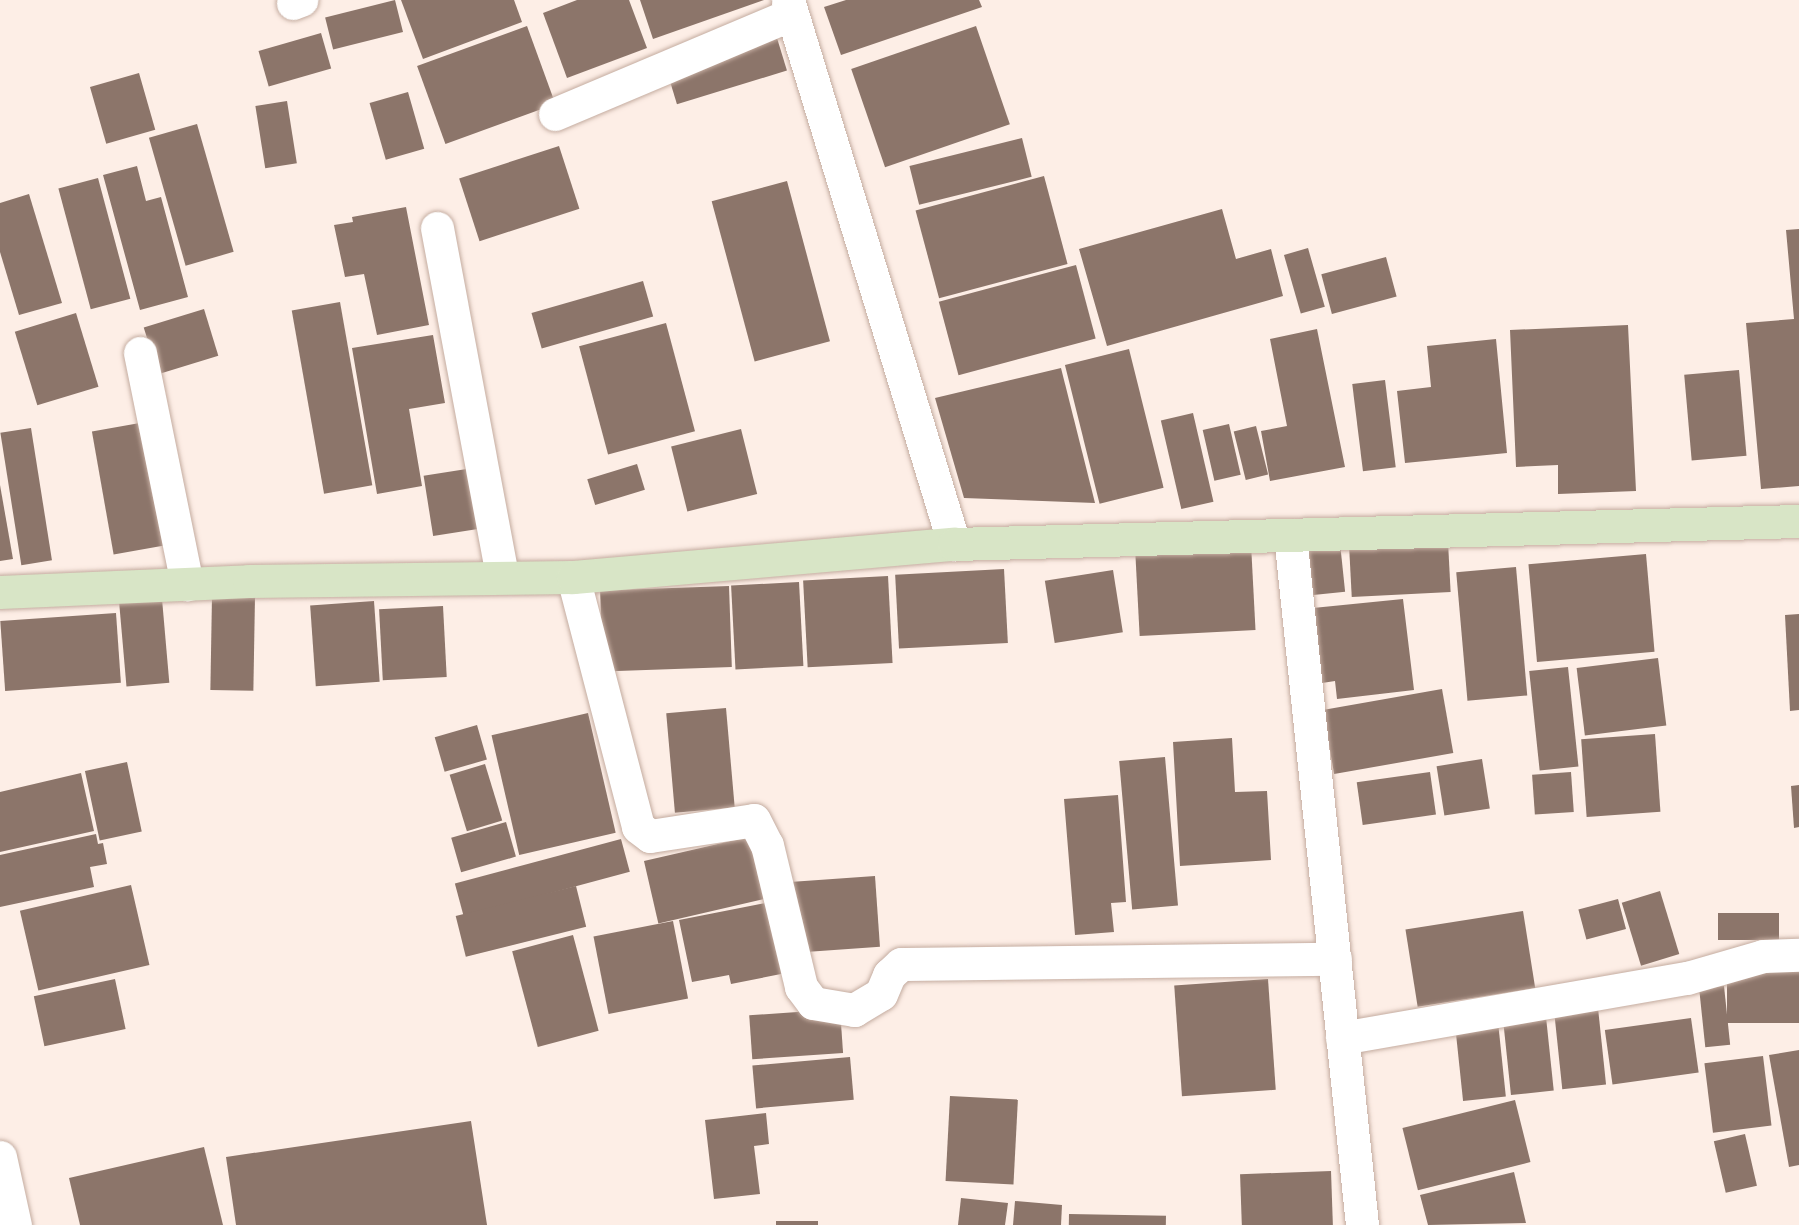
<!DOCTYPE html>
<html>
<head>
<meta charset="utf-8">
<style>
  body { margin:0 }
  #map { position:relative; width:1799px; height:1225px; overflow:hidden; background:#fdeee6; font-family:Quicksand,sans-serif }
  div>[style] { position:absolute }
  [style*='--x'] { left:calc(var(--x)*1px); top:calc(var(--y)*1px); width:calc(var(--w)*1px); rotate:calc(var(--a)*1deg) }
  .building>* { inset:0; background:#8c756a; transform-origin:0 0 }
  .roads { filter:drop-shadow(0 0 2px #c4aca0) drop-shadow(0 0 2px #c4aca0) }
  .street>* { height:33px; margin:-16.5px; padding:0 16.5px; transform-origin:16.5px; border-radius:16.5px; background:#fff }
  .secondary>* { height:33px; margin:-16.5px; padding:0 16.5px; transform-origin:16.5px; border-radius:16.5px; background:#d8e5c6 }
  span { translate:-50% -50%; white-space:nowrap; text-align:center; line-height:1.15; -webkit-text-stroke:4.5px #fff; paint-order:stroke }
</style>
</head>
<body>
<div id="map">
  <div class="building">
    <i style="left:395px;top:0;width:33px;height:72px;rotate:76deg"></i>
    <i style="clip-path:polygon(401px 0,514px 0,522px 22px,423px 59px)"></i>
    <i style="clip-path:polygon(577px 0,629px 0,647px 48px,567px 78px,543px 13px)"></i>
    <i style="clip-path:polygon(640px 0,764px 0,653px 39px)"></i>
    <i style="clip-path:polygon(846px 0,979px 0,982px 7px,841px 55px,824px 7px)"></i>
    <i style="left:527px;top:26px;width:83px;height:117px;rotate:70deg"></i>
    <i style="left:976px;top:26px;width:104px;height:132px;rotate:71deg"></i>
    <i style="left:321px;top:33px;width:37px;height:65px;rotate:74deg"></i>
    <i style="left:777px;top:38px;width:34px;height:115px;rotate:73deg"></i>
    <i style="left:139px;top:73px;width:59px;height:51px;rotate:74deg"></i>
    <i style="left:408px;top:92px;width:59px;height:40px;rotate:74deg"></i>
    <i style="left:287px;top:101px;width:63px;height:32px;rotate:81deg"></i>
    <i style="left:197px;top:124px;width:133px;height:50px;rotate:74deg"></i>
    <i style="left:1022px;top:138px;width:40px;height:116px;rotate:76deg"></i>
    <i style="left:559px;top:146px;width:66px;height:105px;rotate:72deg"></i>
    <i style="clip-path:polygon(137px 166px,146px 201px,161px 197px,188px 297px,140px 310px,103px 175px)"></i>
    <i style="left:1044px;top:176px;width:91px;height:133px;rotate:75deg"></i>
    <i style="left:98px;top:178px;width:125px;height:41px;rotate:75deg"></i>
    <i style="left:787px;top:181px;width:166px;height:78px;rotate:75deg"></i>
    <i style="clip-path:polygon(29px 194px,62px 303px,19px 315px,0 252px,0 203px)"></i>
    <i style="clip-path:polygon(406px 207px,429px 325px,377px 335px,364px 274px,345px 277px,334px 225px,353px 222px,352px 217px)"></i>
    <i style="clip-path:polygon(1222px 209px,1236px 259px,1271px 249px,1283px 296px,1107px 346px,1079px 249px)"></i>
    <i style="clip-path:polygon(1799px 229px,1799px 486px,1761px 489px,1746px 323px,1794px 319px,1786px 230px)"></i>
    <i style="left:1308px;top:248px;width:61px;height:25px;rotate:74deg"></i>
    <i style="left:1386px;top:257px;width:41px;height:67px;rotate:75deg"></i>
    <i style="left:1076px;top:265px;width:76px;height:142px;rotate:75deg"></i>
    <i style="left:643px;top:281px;width:37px;height:116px;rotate:74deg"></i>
    <i style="left:340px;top:302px;width:186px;height:49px;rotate:80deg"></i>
    <i style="left:204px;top:309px;width:49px;height:63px;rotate:73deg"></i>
    <i style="left:76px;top:313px;width:77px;height:64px;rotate:73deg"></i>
    <i style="left:666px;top:323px;width:112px;height:90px;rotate:75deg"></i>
    <i style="clip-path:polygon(1628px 325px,1636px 491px,1558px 494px,1558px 465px,1516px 467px,1510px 330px)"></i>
    <i style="clip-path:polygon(1317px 329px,1345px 467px,1270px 481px,1261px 431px,1287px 426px,1270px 339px)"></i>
    <i style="clip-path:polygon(433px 335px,445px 403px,409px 409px,422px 486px,377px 494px,352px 348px)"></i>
    <i style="clip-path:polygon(1496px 339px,1507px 453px,1405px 463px,1397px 391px,1431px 387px,1427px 346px)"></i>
    <i style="left:1129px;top:349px;width:143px;height:66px;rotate:76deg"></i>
    <i style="clip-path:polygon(1061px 368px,1095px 503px,964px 498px,935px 398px)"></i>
    <i style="left:1739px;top:370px;width:86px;height:55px;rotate:85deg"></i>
    <i style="left:1385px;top:380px;width:88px;height:33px;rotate:83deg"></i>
    <i style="left:1193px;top:413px;width:91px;height:33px;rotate:77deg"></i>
    <i style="left:151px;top:421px;width:125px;height:60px;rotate:80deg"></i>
    <i style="left:1229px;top:424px;width:52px;height:27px;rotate:77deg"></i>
    <i style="left:1256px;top:426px;width:50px;height:23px;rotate:76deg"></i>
    <i style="left:31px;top:428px;width:134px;height:31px;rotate:81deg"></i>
    <i style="left:741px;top:429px;width:67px;height:72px;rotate:76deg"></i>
    <i style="left:637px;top:464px;width:27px;height:52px;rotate:73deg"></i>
    <i style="left:473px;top:468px;width:61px;height:50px;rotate:81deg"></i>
    <i style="clip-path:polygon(0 485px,13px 559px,0 561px)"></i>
    <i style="left:1448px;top:542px;width:50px;height:99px;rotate:87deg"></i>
    <i style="left:1340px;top:543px;width:49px;height:32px;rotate:84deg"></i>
    <i style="left:1251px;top:544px;width:86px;height:116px;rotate:87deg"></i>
    <i style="left:1646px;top:554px;width:98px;height:118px;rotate:85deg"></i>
    <i style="left:1516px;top:567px;width:129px;height:60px;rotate:85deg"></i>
    <i style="left:1004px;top:569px;width:74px;height:109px;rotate:87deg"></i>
    <i style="left:1113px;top:570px;width:63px;height:69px;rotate:81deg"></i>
    <i style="left:888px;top:576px;width:87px;height:85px;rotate:87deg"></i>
    <i style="left:799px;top:582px;width:84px;height:68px;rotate:87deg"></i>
    <i style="left:729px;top:586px;width:81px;height:129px;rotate:88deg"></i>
    <i style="left:212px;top:596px;width:43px;height:94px;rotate:1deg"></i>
    <i style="left:162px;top:599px;width:84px;height:43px;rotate:85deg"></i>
    <i style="clip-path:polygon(1403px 599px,1414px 690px,1337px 699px,1335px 681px,1322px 683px,1313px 608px)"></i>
    <i style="left:374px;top:601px;width:81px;height:64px;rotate:86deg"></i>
    <i style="left:443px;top:606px;width:71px;height:64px;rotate:87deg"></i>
    <i style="left:116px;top:613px;width:70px;height:116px;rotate:86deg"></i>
    <i style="clip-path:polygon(1799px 614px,1799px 710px,1790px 711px,1785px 615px)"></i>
    <i style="left:1658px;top:658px;width:68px;height:82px;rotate:83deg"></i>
    <i style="left:1568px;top:667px;width:100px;height:39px;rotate:84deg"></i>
    <i style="left:1442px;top:689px;width:65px;height:121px;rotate:80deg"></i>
    <i style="left:726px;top:708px;width:100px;height:60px;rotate:85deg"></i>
    <i style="left:588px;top:713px;width:123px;height:99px;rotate:77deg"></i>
    <i style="left:477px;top:725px;width:36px;height:44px;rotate:74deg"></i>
    <i style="left:1655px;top:734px;width:78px;height:74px;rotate:86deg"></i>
    <i style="clip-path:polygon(1232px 738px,1235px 792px,1267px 791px,1271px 860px,1180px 866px,1173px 742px)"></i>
    <i style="left:1165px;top:757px;width:149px;height:46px;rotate:85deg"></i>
    <i style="left:1482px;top:759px;width:50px;height:46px;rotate:81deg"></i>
    <i style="left:127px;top:762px;width:71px;height:43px;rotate:78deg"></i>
    <i style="left:485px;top:764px;width:59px;height:37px;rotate:73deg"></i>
    <i style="left:1430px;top:772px;width:43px;height:74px;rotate:82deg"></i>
    <i style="left:1571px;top:772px;width:40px;height:39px;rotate:86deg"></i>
    <i style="clip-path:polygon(81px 773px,94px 831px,0 852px,0 792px)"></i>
    <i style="clip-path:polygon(1799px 785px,1799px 827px,1794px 828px,1791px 786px)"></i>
    <i style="clip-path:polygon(1118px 795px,1126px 902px,1111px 903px,1114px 932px,1075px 935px,1064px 799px)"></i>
    <i style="left:506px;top:822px;width:36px;height:57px;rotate:74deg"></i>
    <i style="clip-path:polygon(96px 834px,98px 844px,103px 843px,107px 864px,90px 867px,94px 887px,0 907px,0 855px)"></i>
    <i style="left:757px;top:835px;width:64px;height:116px;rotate:77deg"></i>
    <i style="left:621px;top:839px;width:34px;height:172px;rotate:75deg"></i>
    <i style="left:875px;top:876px;width:71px;height:85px;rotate:86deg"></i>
    <i style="left:131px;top:885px;width:82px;height:114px;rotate:77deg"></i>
    <i style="left:576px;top:886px;width:42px;height:124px;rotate:76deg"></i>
    <i style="left:1660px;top:891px;width:66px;height:40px;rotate:73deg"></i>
    <i style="left:1618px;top:899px;width:31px;height:41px;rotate:75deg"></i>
    <i style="clip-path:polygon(771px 902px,786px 973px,731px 984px,729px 975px,692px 982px,679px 920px)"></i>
    <i style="left:1523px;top:911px;width:78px;height:119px;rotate:81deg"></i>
    <i style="left:1779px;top:913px;width:27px;height:61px;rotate:90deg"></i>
    <i style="left:673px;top:921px;width:79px;height:81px;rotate:79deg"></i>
    <i style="left:573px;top:935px;width:99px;height:63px;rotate:75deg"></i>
    <i style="left:1799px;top:965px;width:58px;height:72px;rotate:90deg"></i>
    <i style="left:115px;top:979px;width:51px;height:83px;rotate:78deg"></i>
    <i style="left:1268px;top:979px;width:111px;height:94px;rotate:86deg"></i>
    <i style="left:1724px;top:986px;width:59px;height:25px;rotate:84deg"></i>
    <i style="left:1598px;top:1008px;width:77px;height:44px;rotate:84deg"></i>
    <i style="left:840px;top:1009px;width:44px;height:91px;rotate:86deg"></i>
    <i style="left:1546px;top:1017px;width:74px;height:43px;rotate:84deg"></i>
    <i style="left:1691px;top:1018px;width:55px;height:87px;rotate:82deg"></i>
    <i style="left:1498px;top:1022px;width:75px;height:43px;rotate:84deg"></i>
    <i style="clip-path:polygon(1799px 1050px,1799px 1165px,1789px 1167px,1769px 1055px)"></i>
    <i style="left:1763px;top:1056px;width:70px;height:59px;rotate:83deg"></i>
    <i style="left:850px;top:1057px;width:43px;height:98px;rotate:85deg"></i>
    <i style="left:950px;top:1096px;width:68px;height:85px;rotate:3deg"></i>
    <i style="left:1515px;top:1100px;width:64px;height:116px;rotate:76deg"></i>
    <i style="clip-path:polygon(766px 1113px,769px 1144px,754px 1146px,760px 1194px,714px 1199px,705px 1120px)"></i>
    <i style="clip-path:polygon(471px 1121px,487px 1225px,236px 1225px,226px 1157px)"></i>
    <i style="left:1745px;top:1134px;width:53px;height:32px;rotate:77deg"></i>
    <i style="clip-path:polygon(204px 1147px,223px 1225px,80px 1225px,69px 1178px)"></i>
    <i style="left:1331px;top:1171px;width:54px;height:91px;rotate:88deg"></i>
    <i style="clip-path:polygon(1514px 1172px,1526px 1223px,1428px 1225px,1420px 1195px)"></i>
    <i style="clip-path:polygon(961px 1198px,1008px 1203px,1005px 1225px,958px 1225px)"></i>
    <i style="clip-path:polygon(1015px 1201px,1062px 1205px,1061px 1225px,1013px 1225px)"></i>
    <i style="left:1069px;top:1214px;width:97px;height:11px;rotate:1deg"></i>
    <i style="left:776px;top:1221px;width:42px;height:4px"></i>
  </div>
  <div class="roads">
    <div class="street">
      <i style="--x:788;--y:0;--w:569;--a:73.03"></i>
      <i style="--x:293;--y:3;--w:9;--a:-21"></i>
      <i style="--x:555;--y:114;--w:257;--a:-22.9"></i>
      <i style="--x:437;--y:228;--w:354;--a:79.4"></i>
      <i style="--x:140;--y:353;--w:236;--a:78.5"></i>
      <i style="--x:1290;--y:535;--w:694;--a:84.04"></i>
      <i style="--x:573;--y:577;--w:258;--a:75.4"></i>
      <i style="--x:638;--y:827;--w:15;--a:37"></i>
      <i style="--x:650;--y:836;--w:105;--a:-8.7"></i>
      <i style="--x:754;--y:820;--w:28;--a:63"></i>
      <i style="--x:767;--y:845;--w:146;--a:76.5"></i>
      <i style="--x:801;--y:987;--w:20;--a:53"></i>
      <i style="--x:813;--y:1003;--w:42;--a:9.7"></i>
      <i style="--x:854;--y:1010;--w:31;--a:-31"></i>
      <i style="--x:881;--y:994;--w:21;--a:-67"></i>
      <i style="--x:889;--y:975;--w:16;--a:-43"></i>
      <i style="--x:901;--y:964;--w:434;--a:-0.7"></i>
      <i style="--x:1342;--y:1038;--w:350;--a:-9.9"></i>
      <i style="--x:1687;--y:978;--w:79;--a:-16.1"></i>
      <i style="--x:1763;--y:956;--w:36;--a:-2"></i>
      <i style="--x:0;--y:1157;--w:70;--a:77.6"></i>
    </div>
    <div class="secondary">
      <i style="--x:0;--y:592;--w:249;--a:-2.5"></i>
      <i style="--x:249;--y:581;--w:324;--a:-0.7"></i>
      <i style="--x:573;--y:577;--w:382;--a:-5"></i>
      <i style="--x:954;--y:544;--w:845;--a:-1.56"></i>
    </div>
  </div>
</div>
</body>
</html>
